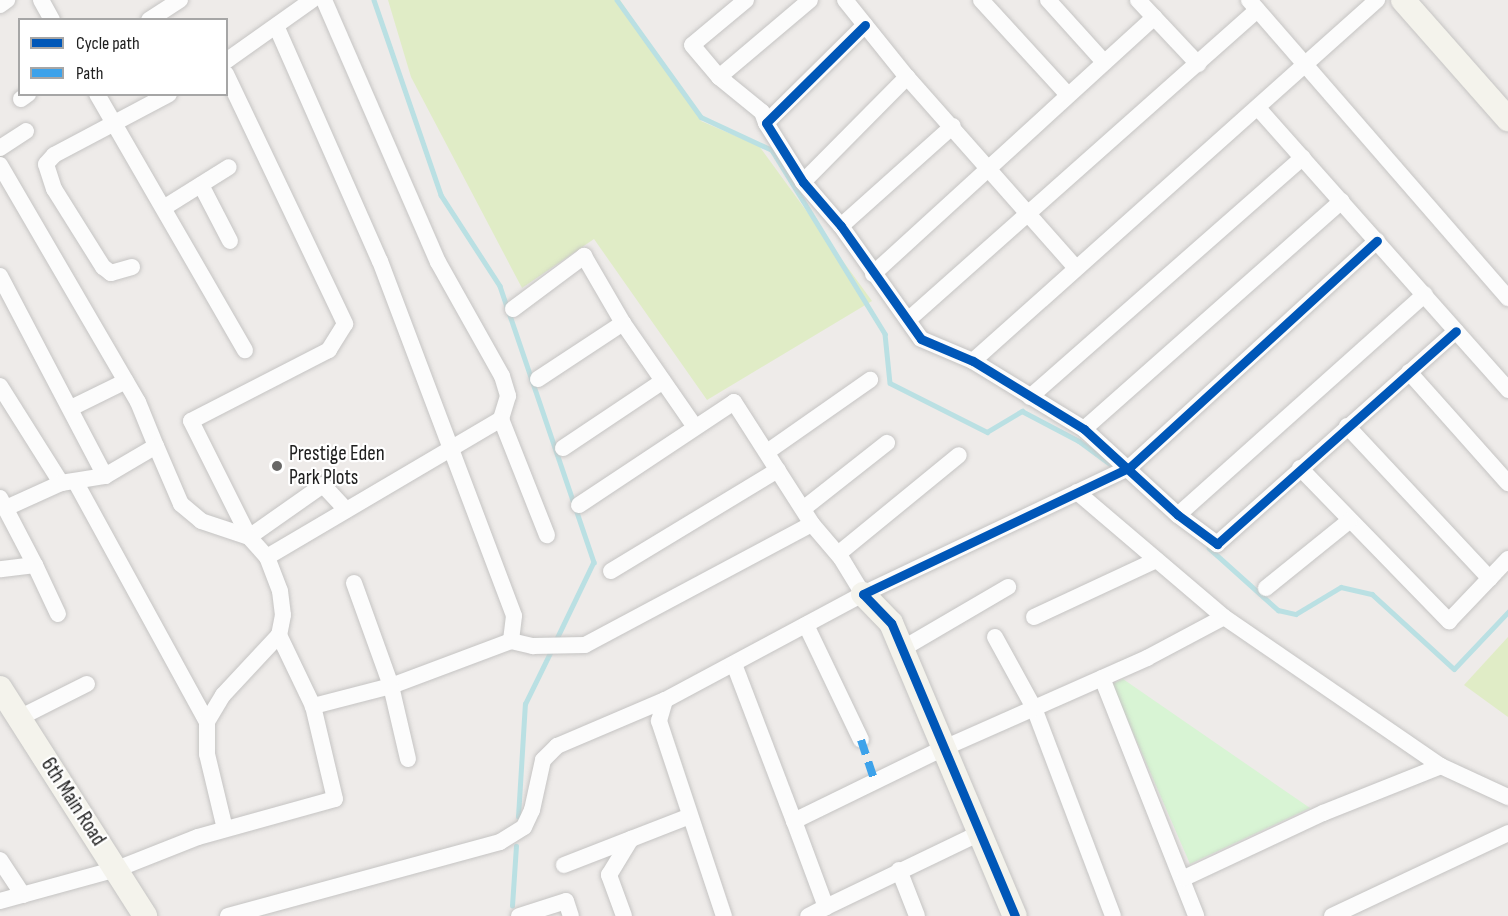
<!DOCTYPE html>
<html>
<head>
<meta charset="utf-8">
<style>
  body { margin:0 }
  #map { position:relative; width:1508px; height:916px; overflow:hidden; background:#eeebe9; font-family:"Sofia Sans Condensed",sans-serif }
  div>[style] { position:absolute }
  [style*='--x'] { left:calc(var(--x)*1px); top:calc(var(--y)*1px); width:calc(var(--w)*1px); rotate:calc(var(--a)*1deg) }
  .grass>* { inset:0; background:#e0ecc6 }
  .park>* { inset:0; background:#d8f4d4 }
  .stream>* { height:4.5px; margin:-2.25px; padding:0 2.25px; transform-origin:2.25px; border-radius:2.25px; background:#bae0e3 }
  .roads { filter:drop-shadow(0 0 2px #c5c4c3) drop-shadow(0 0 2px #c5c4c3) }
  .street>* { height:16px; margin:-8px; padding:0 8px; transform-origin:8px; border-radius:8px; background:#fcfcfc }
  .secondary>* { height:24px; margin:-12px; padding:0 12px; transform-origin:12px; border-radius:12px; background:#f4f3ec }
  .quiet>* { height:8px; margin-top:-4px; transform-origin:0; background:repeating-linear-gradient(90deg,#3da2ea 0 15px,transparent 0 23px) }
  .cycleway>* { height:9px; margin:-4.5px; padding:0 4.5px; transform-origin:4.5px; border-radius:4.5px; background:#0057b8 }
  .dots>* { width:16px; height:16px; translate:-50% -50%; box-sizing:border-box; border:3px solid #fff; border-radius:50% }
  span { translate:-50% -50%; white-space:nowrap; text-align:center; line-height:1.15; -webkit-text-stroke:4.5px #fff; paint-order:stroke }
  .poi-label { font-size:21px; color:#202020 }
  .left { translate:0 -50%; text-align:left }
  .street-label { font-size:21px; color:#202020 }
  .legend { position:absolute; left:18px; top:18px; width:210px; height:78px; box-sizing:border-box; background:#fff; border:2px solid #a6a6a6; margin:0; padding:8px 10px; list-style:none; font-size:18px; color:#202020 }
  .legend li { display:flex; align-items:center; gap:12px; height:30px }
  .legend b { width:30px; border:2px solid #a6a6a6 }
</style>
</head>
<body>
<div id="map">
  <div class="grass">
    <i style="clip-path:polygon(388px 0,620px 0,701px 121px,759px 146px,872px 301px,707px 400px,594px 239px,522px 288px,411px 77px)"></i>
    <i style="clip-path:polygon(1508px 637px,1508px 717px,1464px 685px)"></i>
  </div>
  <div class="park">
    <i style="clip-path:polygon(1123px 679px,1310px 808px,1190px 864px,1112px 684px)"></i>
  </div>
  <div class="stream">
    <i style="--x:374;--y:0;--w:206;--a:71"></i>
    <i style="--x:441;--y:195;--w:108;--a:57"></i>
    <i style="--x:500;--y:286;--w:292;--a:71.2"></i>
    <i style="--x:594;--y:562;--w:88;--a:115.7"></i>
    <i style="--x:617;--y:0;--w:144;--a:54.3"></i>
    <i style="--x:701;--y:117;--w:78;--a:24.9"></i>
    <i style="--x:772;--y:150;--w:216;--a:58.4"></i>
    <i style="--x:885;--y:334;--w:49;--a:84.2"></i>
    <i style="--x:890;--y:383;--w:109;--a:26.8"></i>
    <i style="--x:987;--y:432;--w:41;--a:-31"></i>
    <i style="--x:1022;--y:411;--w:64;--a:27.8"></i>
    <i style="--x:1079;--y:441;--w:42;--a:36.3"></i>
    <i style="--x:1209;--y:548;--w:93;--a:41.9"></i>
    <i style="--x:1278;--y:610;--w:18;--a:13"></i>
    <i style="--x:1296;--y:614;--w:52;--a:-31"></i>
    <i style="--x:1341;--y:587;--w:32;--a:13"></i>
    <i style="--x:1372;--y:594;--w:111;--a:42.4"></i>
    <i style="--x:1454;--y:669;--w:79;--a:-46.5"></i>
    <i style="--x:518;--y:817;--w:113;--a:-86.5"></i>
    <i style="--x:525;--y:704;--w:61;--a:-63.9"></i>
    <i style="--x:512;--y:906;--w:60;--a:-86.2"></i>
  </div>
  <div class="roads">
    <div class="street">
      <i style="--x:41;--y:0;--w:23;--a:61"></i>
      <i style="--x:324;--y:0;--w:286;--a:66.5"></i>
      <i style="--x:438;--y:262;--w:131;--a:60.7"></i>
      <i style="--x:502;--y:376;--w:21;--a:73"></i>
      <i style="--x:508;--y:396;--w:24;--a:107"></i>
      <i style="--x:746;--y:0;--w:70;--a:140.2"></i>
      <i style="--x:692;--y:45;--w:42;--a:49.8"></i>
      <i style="--x:719;--y:77;--w:55;--a:39.1"></i>
      <i style="--x:762;--y:112;--w:12;--a:70"></i>
      <i style="--x:845;--y:0;--w:99;--a:51.2"></i>
      <i style="--x:907;--y:77;--w:255;--a:48.5"></i>
      <i style="--x:981;--y:0;--w:127;--a:47.5"></i>
      <i style="--x:1048;--y:0;--w:84;--a:47.9"></i>
      <i style="--x:1138;--y:0;--w:88;--a:46.8"></i>
      <i style="--x:1249;--y:0;--w:395;--a:49"></i>
      <i style="--x:0;--y:5;--w:9;--a:-36"></i>
      <i style="--x:149;--y:20;--w:37;--a:-33"></i>
      <i style="--x:865;--y:25;--w:139;--a:135.3"></i>
      <i style="--x:766;--y:123;--w:70;--a:57.9"></i>
      <i style="--x:803;--y:182;--w:58;--a:49.2"></i>
      <i style="--x:841;--y:226;--w:138;--a:54.7"></i>
      <i style="--x:921;--y:339;--w:56;--a:22.9"></i>
      <i style="--x:973;--y:361;--w:130;--a:31.5"></i>
      <i style="--x:1084;--y:429;--w:127;--a:42.5"></i>
      <i style="--x:1178;--y:515;--w:49;--a:36.6"></i>
      <i style="--x:1217;--y:544;--w:320;--a:-41.7"></i>
      <i style="--x:277;--y:28;--w:255;--a:66.2"></i>
      <i style="--x:380;--y:261;--w:379;--a:69.3"></i>
      <i style="--x:514;--y:616;--w:25;--a:97"></i>
      <i style="--x:511;--y:641;--w:128;--a:159.4"></i>
      <i style="--x:391;--y:686;--w:81;--a:165.6"></i>
      <i style="--x:313;--y:706;--w:79;--a:-115.6"></i>
      <i style="--x:226;--y:61;--w:105;--a:-35.3"></i>
      <i style="--x:226;--y:74;--w:277;--a:64.5"></i>
      <i style="--x:345;--y:324;--w:31;--a:122"></i>
      <i style="--x:329;--y:350;--w:155;--a:152.8"></i>
      <i style="--x:191;--y:421;--w:130;--a:63.4"></i>
      <i style="--x:249;--y:537;--w:90;--a:-35.1"></i>
      <i style="--x:323;--y:485;--w:34;--a:47"></i>
      <i style="--x:719;--y:77;--w:119;--a:-40.2"></i>
      <i style="--x:97;--y:94;--w:296;--a:60"></i>
      <i style="--x:21;--y:99;--w:9;--a:-36"></i>
      <i style="--x:1258;--y:108;--w:377;--a:48.4"></i>
      <i style="--x:0;--y:148;--w:31;--a:-33"></i>
      <i style="--x:0;--y:165;--w:274;--a:59.8"></i>
      <i style="--x:138;--y:402;--w:48;--a:67.8"></i>
      <i style="--x:803;--y:182;--w:148;--a:-45.3"></i>
      <i style="--x:201;--y:185;--w:63;--a:62.6"></i>
      <i style="--x:165;--y:207;--w:75;--a:-32"></i>
      <i style="--x:841;--y:226;--w:150;--a:-41.8"></i>
      <i style="--x:132;--y:267;--w:22;--a:164"></i>
      <i style="--x:111;--y:273;--w:10;--a:-143"></i>
      <i style="--x:103;--y:267;--w:92;--a:-122.1"></i>
      <i style="--x:54;--y:189;--w:26;--a:-108"></i>
      <i style="--x:46;--y:164;--w:12;--a:-48"></i>
      <i style="--x:54;--y:155;--w:130;--a:-27.9"></i>
      <i style="--x:873;--y:274;--w:381;--a:-42.4"></i>
      <i style="--x:0;--y:276;--w:226;--a:62.3"></i>
      <i style="--x:513;--y:309;--w:89;--a:-36.7"></i>
      <i style="--x:584;--y:256;--w:78;--a:59.8"></i>
      <i style="--x:623;--y:323;--w:126;--a:55.3"></i>
      <i style="--x:908;--y:320;--w:467;--a:-41.6"></i>
      <i style="--x:973;--y:361;--w:542;--a:-41.78"></i>
      <i style="--x:1409;--y:372;--w:149;--a:48.3"></i>
      <i style="--x:538;--y:379;--w:102;--a:-33.4"></i>
      <i style="--x:0;--y:386;--w:115;--a:57.8"></i>
      <i style="--x:1030;--y:397;--w:363;--a:-41.3"></i>
      <i style="--x:71;--y:408;--w:61;--a:-26.1"></i>
      <i style="--x:1347;--y:426;--w:209;--a:46.9"></i>
      <i style="--x:1084;--y:429;--w:344;--a:-41.5"></i>
      <i style="--x:563;--y:448;--w:120;--a:-33.8"></i>
      <i style="--x:767;--y:452;--w:126;--a:-35"></i>
      <i style="--x:1300;--y:468;--w:214;--a:45.8"></i>
      <i style="--x:1449;--y:621;--w:86;--a:-46.4"></i>
      <i style="--x:75;--y:481;--w:275;--a:61.3"></i>
      <i style="--x:1077;--y:492;--w:193;--a:40.4"></i>
      <i style="--x:1224;--y:617;--w:263;--a:34.5"></i>
      <i style="--x:1441;--y:766;--w:74;--a:24.8"></i>
      <i style="--x:0;--y:498;--w:76;--a:62.4"></i>
      <i style="--x:35;--y:565;--w:35;--a:173"></i>
      <i style="--x:579;--y:505;--w:186;--a:-33.6"></i>
      <i style="--x:734;--y:402;--w:145;--a:57.4"></i>
      <i style="--x:812;--y:524;--w:45;--a:49.5"></i>
      <i style="--x:841;--y:558;--w:42;--a:58.6"></i>
      <i style="--x:863;--y:594;--w:225;--a:151.8"></i>
      <i style="--x:665;--y:700;--w:22;--a:106"></i>
      <i style="--x:659;--y:721;--w:206;--a:71.6"></i>
      <i style="--x:6;--y:508;--w:60;--a:-24.4"></i>
      <i style="--x:61;--y:483;--w:45;--a:-9"></i>
      <i style="--x:105;--y:476;--w:59;--a:-30.5"></i>
      <i style="--x:156;--y:446;--w:63;--a:66.7"></i>
      <i style="--x:181;--y:504;--w:26;--a:40"></i>
      <i style="--x:201;--y:521;--w:51;--a:18.4"></i>
      <i style="--x:249;--y:537;--w:27;--a:48"></i>
      <i style="--x:267;--y:557;--w:36;--a:69"></i>
      <i style="--x:280;--y:591;--w:24;--a:83"></i>
      <i style="--x:283;--y:615;--w:20;--a:101"></i>
      <i style="--x:279;--y:635;--w:82;--a:133"></i>
      <i style="--x:223;--y:695;--w:31;--a:121"></i>
      <i style="--x:207;--y:722;--w:32;--a:90"></i>
      <i style="--x:207;--y:754;--w:77;--a:76.5"></i>
      <i style="--x:803;--y:509;--w:107;--a:-38.2"></i>
      <i style="--x:1178;--y:515;--w:331;--a:-41.8"></i>
      <i style="--x:838;--y:554;--w:156;--a:-39.3"></i>
      <i style="--x:267;--y:557;--w:272;--a:-30.5"></i>
      <i style="--x:501;--y:419;--w:125;--a:68.4"></i>
      <i style="--x:35;--y:565;--w:54;--a:64.9"></i>
      <i style="--x:611;--y:571;--w:195;--a:-31.2"></i>
      <i style="--x:354;--y:583;--w:109;--a:70.2"></i>
      <i style="--x:391;--y:686;--w:75;--a:76.9"></i>
      <i style="--x:1266;--y:588;--w:107;--a:-38.9"></i>
      <i style="--x:863;--y:594;--w:296;--a:-25.4"></i>
      <i style="--x:1130;--y:467;--w:335;--a:-42.5"></i>
      <i style="--x:1034;--y:617;--w:135;--a:-25"></i>
      <i style="--x:806;--y:625;--w:127;--a:64.4"></i>
      <i style="--x:995;--y:637;--w:81;--a:61.2"></i>
      <i style="--x:1034;--y:708;--w:222;--a:69.2"></i>
      <i style="--x:511;--y:641;--w:23;--a:13"></i>
      <i style="--x:533;--y:646;--w:52;--a:-1.1"></i>
      <i style="--x:585;--y:645;--w:257;--a:-28.1"></i>
      <i style="--x:902;--y:649;--w:123;--a:-30.3"></i>
      <i style="--x:734;--y:664;--w:168;--a:69.1"></i>
      <i style="--x:794;--y:821;--w:167;--a:-26"></i>
      <i style="--x:944;--y:748;--w:222;--a:-23.9"></i>
      <i style="--x:1147;--y:658;--w:87;--a:-28"></i>
      <i style="--x:1102;--y:678;--w:256;--a:68.4"></i>
      <i style="--x:19;--y:718;--w:76;--a:-26.6"></i>
      <i style="--x:794;--y:821;--w:92;--a:69.6"></i>
      <i style="--x:826;--y:907;--w:20;--a:153"></i>
      <i style="--x:0;--y:860;--w:42;--a:56.7"></i>
      <i style="--x:564;--y:865;--w:72;--a:-21.2"></i>
      <i style="--x:899;--y:870;--w:49;--a:68.6"></i>
      <i style="--x:1184;--y:878;--w:153;--a:-25.1"></i>
      <i style="--x:1323;--y:813;--w:127;--a:-21.7"></i>
      <i style="--x:0;--y:901;--w:121;--a:-15.3"></i>
      <i style="--x:117;--y:869;--w:87;--a:-21.6"></i>
      <i style="--x:198;--y:837;--w:142;--a:-15.5"></i>
      <i style="--x:335;--y:799;--w:96;--a:-103.3"></i>
      <i style="--x:826;--y:907;--w:173;--a:-25.7"></i>
      <i style="--x:228;--y:916;--w:282;--a:-15.2"></i>
      <i style="--x:500;--y:842;--w:28;--a:-32"></i>
      <i style="--x:524;--y:827;--w:19;--a:-65"></i>
      <i style="--x:532;--y:810;--w:51;--a:-77.6"></i>
      <i style="--x:543;--y:760;--w:20;--a:-45"></i>
      <i style="--x:557;--y:746;--w:117;--a:-23.1"></i>
      <i style="--x:519;--y:916;--w:49;--a:-17.7"></i>
      <i style="--x:566;--y:901;--w:16;--a:72"></i>
      <i style="--x:624;--y:916;--w:44;--a:-110.1"></i>
      <i style="--x:609;--y:875;--w:42;--a:-58.6"></i>
      <i style="--x:631;--y:839;--w:63;--a:-21.3"></i>
      <i style="--x:1332;--y:916;--w:195;--a:-25.2"></i>
    </div>
    <div class="secondary">
      <i style="--x:1403;--y:0;--w:159;--a:48.6"></i>
      <i style="--x:863;--y:594;--w:40;--a:46"></i>
      <i style="--x:891;--y:623;--w:318;--a:67.1"></i>
      <i style="--x:0;--y:688;--w:270;--a:57.5"></i>
    </div>
  </div>
  <div class="quiet">
    <i style="--x:861;--y:740;--w:44;--a:71.6"></i>
  </div>
  <div class="cycleway">
    <i style="--x:865;--y:25;--w:139;--a:135.3"></i>
    <i style="--x:766;--y:123;--w:70;--a:57.9"></i>
    <i style="--x:803;--y:182;--w:58;--a:49.2"></i>
    <i style="--x:841;--y:226;--w:138;--a:54.7"></i>
    <i style="--x:921;--y:339;--w:56;--a:22.9"></i>
    <i style="--x:973;--y:361;--w:130;--a:31.5"></i>
    <i style="--x:1084;--y:429;--w:127;--a:42.5"></i>
    <i style="--x:1178;--y:515;--w:49;--a:36.6"></i>
    <i style="--x:1217;--y:544;--w:320;--a:-41.7"></i>
    <i style="--x:1015;--y:916;--w:318;--a:-112.9"></i>
    <i style="--x:891;--y:623;--w:40;--a:-134"></i>
    <i style="--x:863;--y:594;--w:296;--a:-25.4"></i>
    <i style="--x:1130;--y:467;--w:335;--a:-42.5"></i>
  </div>
  <div class="dots">
    <i style="left:277px;top:466px;background:#686766"></i>
  </div>
  <div class="poi-label">
    <span class="left" style="left:289px;top:466px">Prestige Eden<br>Park Plots</span>
  </div>
  <div class="street-label">
    <span style="left:73px;top:802px;rotate:57deg">6th Main Road</span>
  </div>
  <ul class="legend">
  <li><b style="height:8px;background:#0057b8"></b>Cycle path</li>
  <li><b style="height:8px;background:#3da2ea"></b>Path</li>
  </ul>
</div>
</body>
</html>
